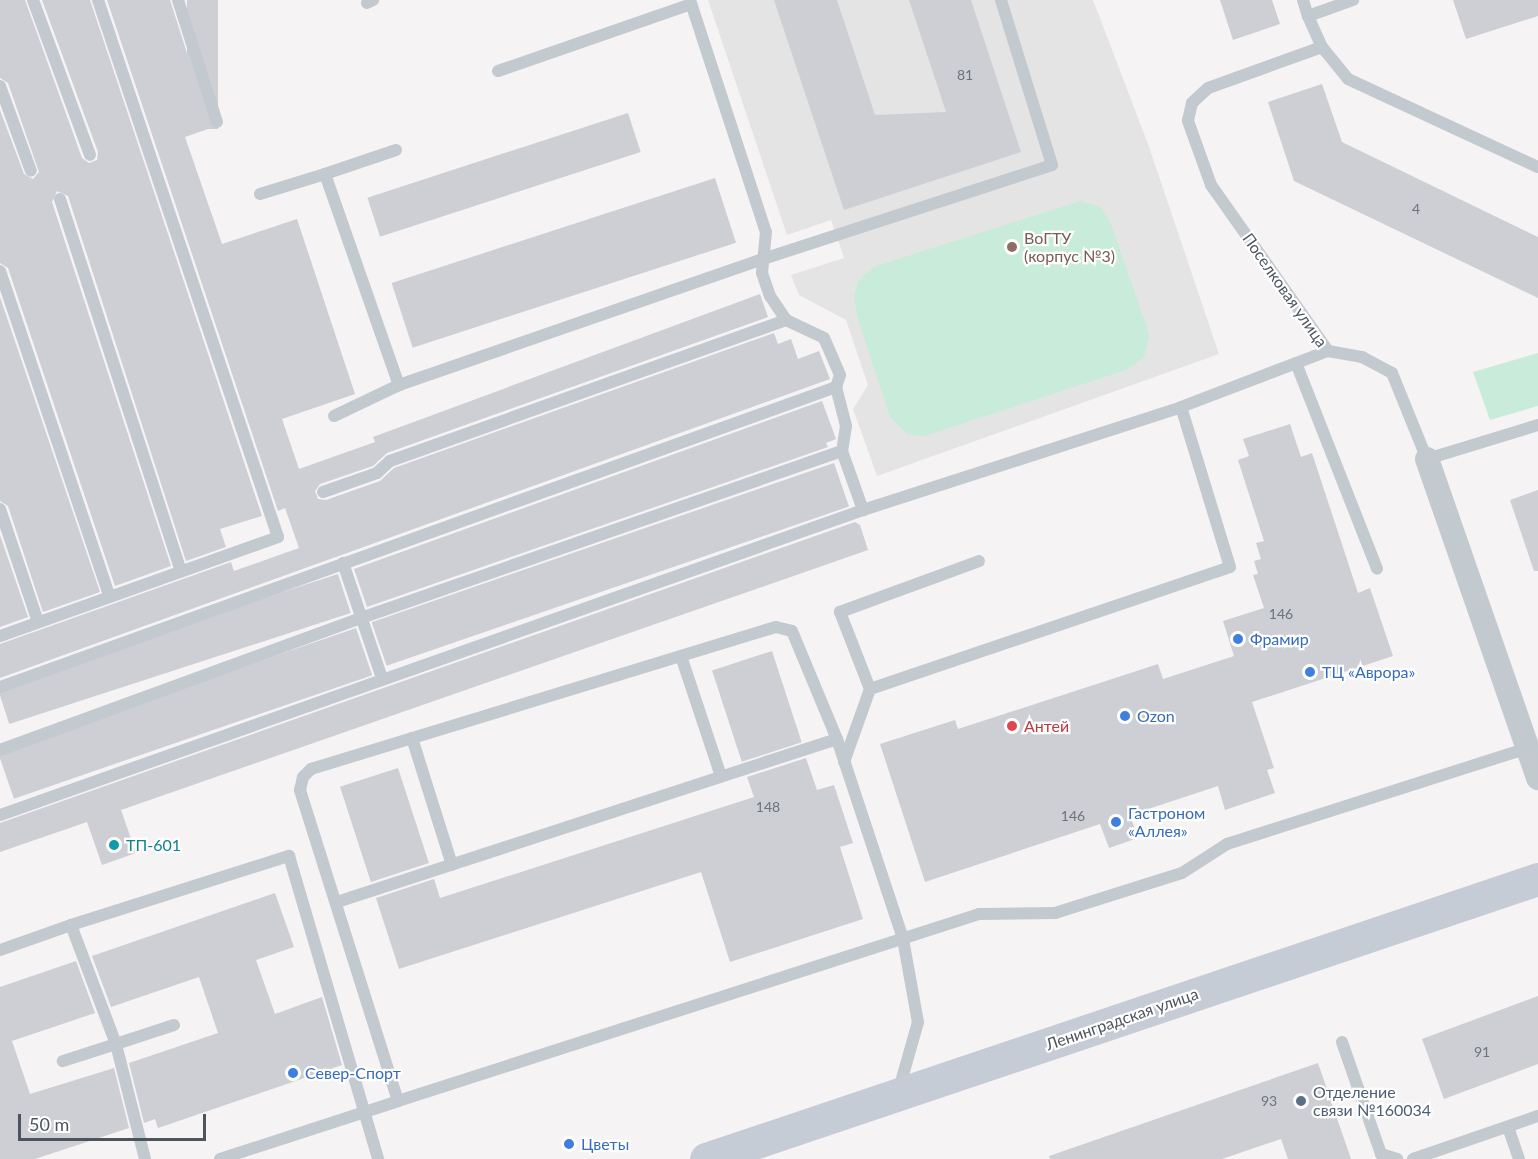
<!DOCTYPE html>
<html>
<head>
<meta charset="utf-8">
<style>
  body { margin:0 }
  #map { position:relative; width:1538px; height:1159px; overflow:hidden; background:#f5f3f3; font-family:Lato,sans-serif }
  div>[style] { position:absolute }
  [style*='--x'] { left:calc(var(--x)*1px); top:calc(var(--y)*1px); width:calc(var(--w)*1px); rotate:calc(var(--a)*1deg) }
  .education>* { inset:0; background:#e5e4e4 }
  .green>* { inset:0; background:#c8ecd9 }
  .building>* { inset:0; background:#cdcfd4; transform-origin:0 0 }
  .service>* { height:12px; margin:-6px; padding:0 6px; transform-origin:6px; border-radius:6px; background:#c2c9cf }
  .minor>* { height:24px; margin:-12px; padding:0 12px; transform-origin:12px; border-radius:12px; background:#c2c9cf }
  .secondary>* { height:33px; margin:-16.5px; padding:0 16.5px; transform-origin:16.5px; border-radius:16.5px; background:#c6ccd6 }
  .dots>* { width:16px; height:16px; translate:-50% -50%; box-sizing:border-box; border:3px solid #fff; border-radius:50% }
  span { translate:-50% -50%; white-space:nowrap; text-align:center; line-height:1.15; -webkit-text-stroke:4.5px #fff; paint-order:stroke }
  .number-label { font-size:14px; color:#6c737c }
  .number-label span { -webkit-text-stroke-width:0 }
  .education-label { font-size:16px; color:#785e54 }
  .left { translate:0 -50%; text-align:left }
  .street-label { font-size:16px; color:#4c545e }
  .shop-label { font-size:16px; color:#366cbe }
  .health-label { font-size:16px; color:#be3a42 }
  .culture-label { font-size:16px; color:#0d838f }
  .service-label { font-size:16px; color:#4e5e75 }
  .scale { position:absolute; left:18px; top:1114px; width:188px; height:27px; box-sizing:border-box; border:3px solid #4c545e; border-top:0; padding-left:8px; font-size:18px; line-height:21px; white-space:nowrap; color:#4c545e; -webkit-text-stroke:4px #fff; paint-order:stroke }
</style>
</head>
<body>
<div id="map">
  <div class="education">
    <i style="clip-path:polygon(708px 0,1093px 0,1148px 144px,1219px 354px,877px 476px,853px 409px,868px 385px,846px 320px,799px 295px,791px 275px,844px 258px,837px 237px,831px 220px,787px 235px)"></i>
  </div>
  <div class="green">
    <i style="clip-path:polygon(1080px 201px,1099px 206px,1110px 221px,1146px 325px,1149px 337px,1144px 357px,1129px 369px,943px 430px,924px 436px,908px 435px,890px 417px,857px 316px,854px 295px,858px 281px,873px 267px)"></i>
    <i style="clip-path:polygon(1538px 353px,1538px 406px,1490px 420px,1473px 372px)"></i>
  </div>
  <div class="building">
    <i style="clip-path:polygon(0 0,25px 0,82px 158px,89px 163px,97px 160px,98px 152px,42px 0,90px 0,262px 516px,220px 529px,226px 547px,186px 561px,68px 196px,57px 191px,52px 202px,171px 566px,115px 586px,8px 268px,0 263px,0 110px,24px 174px,33px 179px,39px 172px,8px 83px,0 78px)"></i>
    <i style="clip-path:polygon(107px 0,170px 0,211px 128px,185px 137px,222px 244px,297px 219px,355px 394px,282px 419px,299px 469px,375px 442px,373px 437px,760px 294px,768px 317px,387px 453px,373px 466px,320px 484px,315px 491px,318px 499px,326px 500px,380px 481px,394px 468px,774px 333px,778px 344px,791px 339px,798px 359px,819px 351px,830px 379px,0 678px,0 644px,231px 562px,234px 571px,299px 548px,285px 508px,278px 511px)"></i>
    <i style="left:187px;top:0;width:31px;height:129px"></i>
    <i style="clip-path:polygon(774px 0,837px 0,875px 115px,946px 112px,909px 0,971px 0,1021px 152px,844px 210px)"></i>
    <i style="clip-path:polygon(1220px 0,1272px 0,1280px 24px,1233px 40px)"></i>
    <i style="clip-path:polygon(1453px 0,1538px 0,1538px 16px,1466px 39px)"></i>
    <i style="clip-path:polygon(1322px 84px,1342px 142px,1538px 237px,1538px 298px,1294px 181px,1268px 102px)"></i>
    <i style="left:628px;top:113px;width:41px;height:274px;rotate:72deg"></i>
    <i style="left:715px;top:178px;width:68px;height:340px;rotate:72deg"></i>
    <i style="clip-path:polygon(0 297px,100px 592px,43px 612px,8px 506px,0 501px)"></i>
    <i style="clip-path:polygon(822px 401px,836px 439px,826px 443px,828px 447px,367px 607px,354px 569px)"></i>
    <i style="clip-path:polygon(1290px 424px,1301px 457px,1312px 453px,1358px 593px,1370px 588px,1393px 656px,1252px 702px,1274px 768px,1267px 770px,1275px 793px,1225px 810px,1218px 786px,1130px 815px,1138px 838px,1109px 848px,1100px 824px,925px 882px,880px 744px,955px 720px,958px 729px,1158px 664px,1163px 679px,1234px 656px,1223px 621px,1264px 608px,1253px 575px,1258px 574px,1254px 561px,1261px 559px,1256px 543px,1264px 541px,1238px 460px,1249px 456px,1243px 439px)"></i>
    <i style="left:834px;top:463px;width:46px;height:489px;rotate:71deg"></i>
    <i style="clip-path:polygon(1538px 490px,1538px 571px,1534px 571px,1510px 500px)"></i>
    <i style="clip-path:polygon(855px 522px,860px 525px,868px 550px,121px 810px,136px 853px,102px 865px,87px 822px,0 852px,0 823px)"></i>
    <i style="clip-path:polygon(0 535px,28px 617px,0 627px)"></i>
    <i style="left:338px;top:574px;width:41px;height:359px;rotate:72deg"></i>
    <i style="left:356px;top:628px;width:50px;height:379px;rotate:71deg"></i>
    <i style="left:772px;top:651px;width:96px;height:63px;rotate:72deg"></i>
    <i style="clip-path:polygon(806px 758px,817px 790px,834px 785px,853px 843px,840px 847px,863px 919px,730px 962px,701px 872px,399px 969px,376px 898px,434px 879px,440px 898px,754px 797px,747px 777px)"></i>
    <i style="left:398px;top:768px;width:100px;height:61px;rotate:72deg"></i>
    <i style="clip-path:polygon(275px 893px,294px 947px,256px 960px,275px 1014px,322px 997px,342px 1065px,158px 1128px,155px 1119px,144px 1123px,129px 1063px,218px 1033px,199px 977px,111px 1007px,92px 956px)"></i>
    <i style="clip-path:polygon(76px 961px,95px 1013px,12px 1041px,30px 1094px,114px 1068px,129px 1128px,35px 1159px,0 1159px,0 987px)"></i>
    <i style="clip-path:polygon(1538px 996px,1538px 1064px,1444px 1099px,1422px 1039px)"></i>
    <i style="clip-path:polygon(1318px 1063px,1351px 1159px,1288px 1159px,1281px 1139px,1222px 1159px,1050px 1159px,1049px 1156px)"></i>
  </div>
  <div class="service">
    <i style="--x:33;--y:0;--w:165;--a:69.8"></i>
    <i style="--x:178;--y:0;--w:128;--a:72.3"></i>
    <i style="--x:690;--y:0;--w:244;--a:71.9"></i>
    <i style="--x:766;--y:232;--w:41;--a:95.6"></i>
    <i style="--x:762;--y:273;--w:24;--a:71"></i>
    <i style="--x:770;--y:296;--w:29;--a:56"></i>
    <i style="--x:786;--y:320;--w:42;--a:25.3"></i>
    <i style="--x:824;--y:338;--w:40;--a:66.6"></i>
    <i style="--x:840;--y:375;--w:13;--a:108"></i>
    <i style="--x:836;--y:387;--w:40;--a:75.6"></i>
    <i style="--x:846;--y:426;--w:25;--a:99"></i>
    <i style="--x:842;--y:451;--w:63;--a:70.4"></i>
    <i style="--x:1303;--y:0;--w:17;--a:73"></i>
    <i style="--x:1308;--y:16;--w:48;--a:-19.6"></i>
    <i style="--x:367;--y:3;--w:7;--a:-27"></i>
    <i style="--x:1308;--y:16;--w:34;--a:66"></i>
    <i style="--x:1322;--y:47;--w:41;--a:50.9"></i>
    <i style="--x:1348;--y:79;--w:209;--a:24.9"></i>
    <i style="--x:1322;--y:47;--w:121;--a:160.2"></i>
    <i style="--x:1208;--y:88;--w:22;--a:137"></i>
    <i style="--x:1192;--y:103;--w:18;--a:103"></i>
    <i style="--x:1188;--y:121;--w:68;--a:70.2"></i>
    <i style="--x:1211;--y:185;--w:203;--a:54.8"></i>
    <i style="--x:1328;--y:351;--w:35;--a:10"></i>
    <i style="--x:1362;--y:357;--w:34;--a:28"></i>
    <i style="--x:1392;--y:373;--w:93;--a:67.9"></i>
    <i style="--x:1427;--y:459;--w:116;--a:-17"></i>
    <i style="--x:498;--y:71;--w:202;--a:-19.1"></i>
    <i style="--x:0;--y:86;--w:90;--a:70"></i>
    <i style="--x:396;--y:150;--w:75;--a:161.3"></i>
    <i style="--x:325;--y:174;--w:224;--a:70.7"></i>
    <i style="--x:399;--y:385;--w:385;--a:-19.1"></i>
    <i style="--x:763;--y:259;--w:304;--a:-18"></i>
    <i style="--x:1052;--y:165;--w:173;--a:-107.2"></i>
    <i style="--x:260;--y:194;--w:68;--a:-17.1"></i>
    <i style="--x:60;--y:199;--w:391;--a:72"></i>
    <i style="--x:0;--y:271;--w:344;--a:71.4"></i>
    <i style="--x:1296;--y:363;--w:221;--a:68.5"></i>
    <i style="--x:334;--y:416;--w:72;--a:-25.5"></i>
    <i style="--x:323;--y:492;--w:57;--a:-19.4"></i>
    <i style="--x:377;--y:473;--w:18;--a:-43"></i>
    <i style="--x:390;--y:461;--w:420;--a:-19.6"></i>
    <i style="--x:0;--y:509;--w:119;--a:71.4"></i>
    <i style="--x:343;--y:563;--w:121;--a:71.3"></i>
    <i style="--x:0;--y:636;--w:295;--a:-19.6"></i>
    <i style="--x:278;--y:537;--w:566;--a:-108.53"></i>
    <i style="--x:681;--y:656;--w:126;--a:71.6"></i>
    <i style="--x:0;--y:687;--w:888;--a:-19.74"></i>
    <i style="--x:870;--y:689;--w:380;--a:-18.7"></i>
    <i style="--x:1230;--y:567;--w:167;--a:-107"></i>
    <i style="--x:1181;--y:407;--w:157;--a:-20.9"></i>
    <i style="--x:412;--y:738;--w:133;--a:72.5"></i>
    <i style="--x:0;--y:750;--w:384;--a:-20.1"></i>
    <i style="--x:361;--y:618;--w:509;--a:-19.15"></i>
    <i style="--x:844;--y:762;--w:77;--a:-70.4"></i>
    <i style="--x:870;--y:689;--w:83;--a:-111.3"></i>
    <i style="--x:840;--y:612;--w:148;--a:-20.1"></i>
    <i style="--x:0;--y:815;--w:915;--a:-19.46"></i>
    <i style="--x:863;--y:510;--w:334;--a:-17.9"></i>
    <i style="--x:337;--y:902;--w:526;--a:-18.06"></i>
    <i style="--x:71;--y:925;--w:229;--a:-17.6"></i>
    <i style="--x:289;--y:856;--w:316;--a:73.6"></i>
    <i style="--x:0;--y:950;--w:75;--a:-19.4"></i>
    <i style="--x:71;--y:925;--w:127;--a:69.3"></i>
    <i style="--x:116;--y:1044;--w:56;--a:162.2"></i>
    <i style="--x:1342;--y:1042;--w:119;--a:70.8"></i>
    <i style="--x:1381;--y:1154;--w:17;--a:17"></i>
    <i style="--x:398;--y:1101;--w:610;--a:-17.84"></i>
    <i style="--x:979;--y:914;--w:76;--a:-0.8"></i>
    <i style="--x:1055;--y:913;--w:133;--a:-17.5"></i>
    <i style="--x:1182;--y:873;--w:54;--a:-32.8"></i>
    <i style="--x:1227;--y:844;--w:319;--a:-17.7"></i>
    <i style="--x:1508;--y:1127;--w:34;--a:71"></i>
    <i style="--x:145;--y:1159;--w:119;--a:-104.2"></i>
    <i style="--x:116;--y:1044;--w:61;--a:-18.1"></i>
    <i style="--x:220;--y:1159;--w:187;--a:-18"></i>
    <i style="--x:398;--y:1101;--w:326;--a:-107.5"></i>
    <i style="--x:300;--y:790;--w:13;--a:-77"></i>
    <i style="--x:303;--y:777;--w:11;--a:-45"></i>
    <i style="--x:311;--y:769;--w:486;--a:-17"></i>
    <i style="--x:776;--y:627;--w:16;--a:14"></i>
    <i style="--x:792;--y:631;--w:117;--a:67.4"></i>
    <i style="--x:837;--y:739;--w:211;--a:71.7"></i>
    <i style="--x:903;--y:939;--w:84;--a:79.8"></i>
    <i style="--x:918;--y:1022;--w:70;--a:105.8"></i>
    <i style="--x:1413;--y:1159;--w:132;--a:-19"></i>
  </div>
  <div class="minor">
    <i style="--x:1427;--y:459;--w:338;--a:70.8"></i>
  </div>
  <div class="secondary">
    <i style="--x:706;--y:1159;--w:878;--a:-18.6"></i>
  </div>
  <div class="dots">
    <i style="left:1012px;top:247px;background:#8d6e63"></i>
    <i style="left:1238px;top:639px;background:#3f7fe0"></i>
    <i style="left:1310px;top:672px;background:#3f7fe0"></i>
    <i style="left:1125px;top:716px;background:#3f7fe0"></i>
    <i style="left:1012px;top:726px;background:#e0444e"></i>
    <i style="left:1116px;top:822px;background:#3f7fe0"></i>
    <i style="left:114px;top:845px;background:#0f9aa8"></i>
    <i style="left:293px;top:1073px;background:#3f7fe0"></i>
    <i style="left:1301px;top:1101px;background:#5c6f8a"></i>
    <i style="left:569px;top:1144px;background:#3f7fe0"></i>
  </div>
  <div class="number-label">
    <span style="left:965px;top:75px">81</span>
    <span style="left:1416px;top:209px">4</span>
    <span style="left:1281px;top:614px">146</span>
    <span style="left:768px;top:807px">148</span>
    <span style="left:1073px;top:816px">146</span>
    <span style="left:1482px;top:1052px">91</span>
    <span style="left:1269px;top:1101px">93</span>
  </div>
  <div class="education-label">
    <span class="left" style="left:1024px;top:247px">ВоГТУ<br>(корпус №3)</span>
  </div>
  <div class="street-label">
    <span style="left:1285px;top:290px;rotate:55deg">Поселковая улица</span>
    <span style="left:1122px;top:1019px;rotate:-19deg">Ленинградская улица</span>
  </div>
  <div class="shop-label">
    <span class="left" style="left:1250px;top:639px">Фрамир</span>
    <span class="left" style="left:1322px;top:672px">ТЦ «Аврора»</span>
    <span class="left" style="left:1137px;top:716px">Ozon</span>
    <span class="left" style="left:1128px;top:822px">Гастроном<br>«Аллея»</span>
    <span class="left" style="left:305px;top:1073px">Север-Спорт</span>
    <span class="left" style="left:581px;top:1144px">Цветы</span>
  </div>
  <div class="health-label">
    <span class="left" style="left:1024px;top:726px">Антей</span>
  </div>
  <div class="culture-label">
    <span class="left" style="left:126px;top:845px">ТП-601</span>
  </div>
  <div class="service-label">
    <span class="left" style="left:1313px;top:1101px">Отделение<br>связи №160034</span>
  </div>
  <div class="scale">50 m</div>
</div>
</body>
</html>
